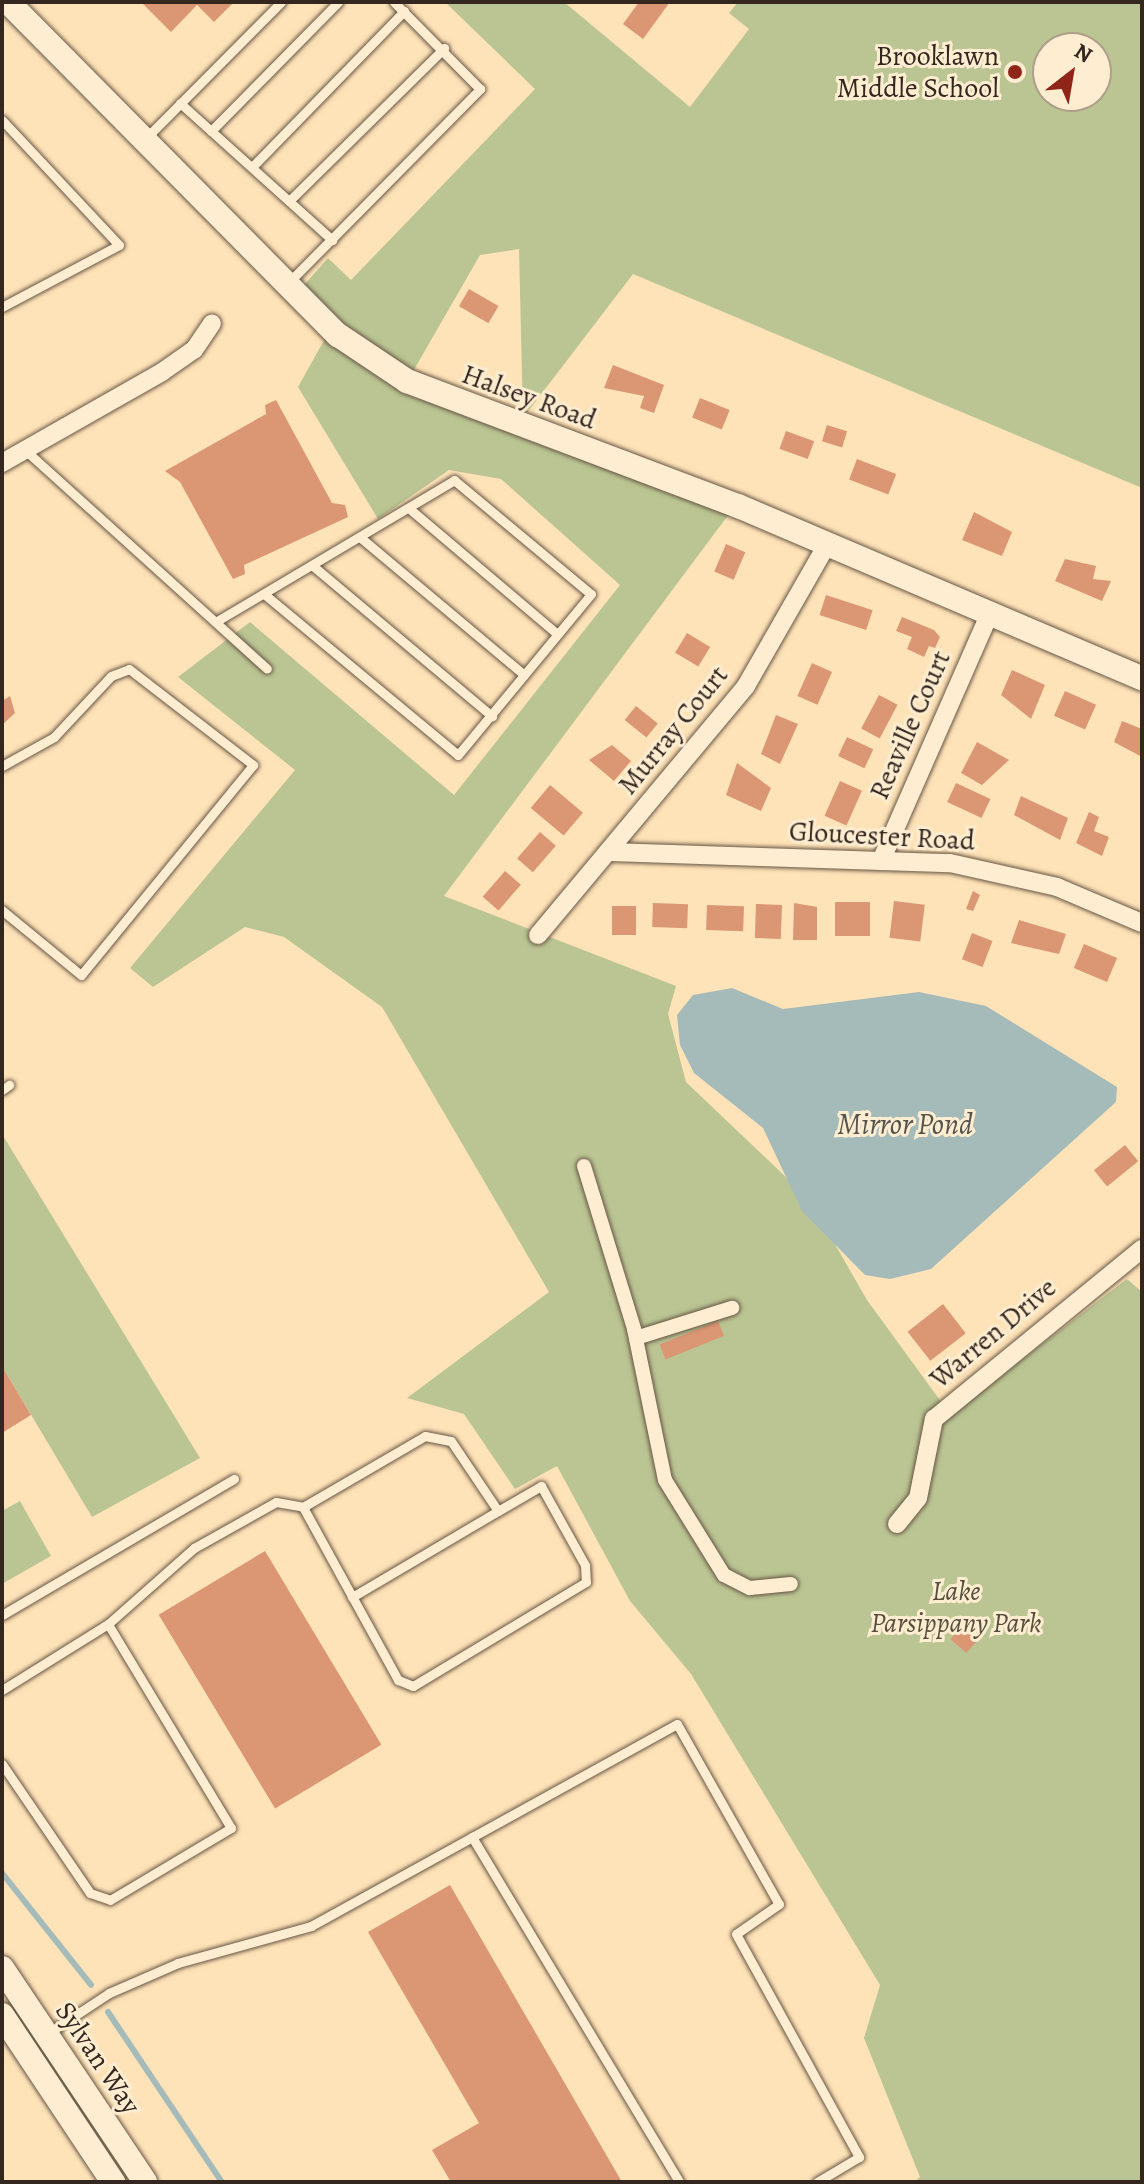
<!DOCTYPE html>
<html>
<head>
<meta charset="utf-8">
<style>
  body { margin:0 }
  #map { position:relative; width:1144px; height:2184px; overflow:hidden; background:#ffe3b8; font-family:Alegreya,serif }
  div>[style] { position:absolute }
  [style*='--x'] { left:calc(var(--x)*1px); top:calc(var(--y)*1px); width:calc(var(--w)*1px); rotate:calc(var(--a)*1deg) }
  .green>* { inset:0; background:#bbc593 }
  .water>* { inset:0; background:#a5bbb9 }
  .stream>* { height:6px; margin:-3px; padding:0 3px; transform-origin:3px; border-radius:3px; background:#a5bbb9 }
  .building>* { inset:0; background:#db9674; transform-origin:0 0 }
  .roads { filter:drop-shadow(0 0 2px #665645) drop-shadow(0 0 2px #665645) }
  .service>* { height:9px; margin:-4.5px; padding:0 4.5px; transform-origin:4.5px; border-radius:4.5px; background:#ffedd1 }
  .pedestrian>* { height:14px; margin:-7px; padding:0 7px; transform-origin:7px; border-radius:7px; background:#ffedd1 }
  .minor>* { height:18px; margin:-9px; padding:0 9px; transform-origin:9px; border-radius:9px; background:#ffedd1 }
  .tertiary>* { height:24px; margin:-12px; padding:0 12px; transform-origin:12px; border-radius:12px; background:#ffedd1 }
  .dots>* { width:22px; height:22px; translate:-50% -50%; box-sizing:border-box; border:4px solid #ffedd1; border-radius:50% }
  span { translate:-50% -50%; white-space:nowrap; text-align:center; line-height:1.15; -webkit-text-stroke:6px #ffedd1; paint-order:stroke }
  .poi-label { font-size:28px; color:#33271f }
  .right { translate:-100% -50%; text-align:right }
  .street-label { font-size:28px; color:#33271f }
  .park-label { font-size:28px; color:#554e3c; font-style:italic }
  .water-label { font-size:30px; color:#55534d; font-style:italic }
  .frame { position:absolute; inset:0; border:4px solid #33271f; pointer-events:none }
  .north { position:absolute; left:1032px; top:32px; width:80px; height:80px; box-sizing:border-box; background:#ffedd1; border:2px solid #ad9e8a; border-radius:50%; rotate:31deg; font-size:22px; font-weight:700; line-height:32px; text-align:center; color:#33271f }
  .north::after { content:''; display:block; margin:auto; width:28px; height:36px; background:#8f2418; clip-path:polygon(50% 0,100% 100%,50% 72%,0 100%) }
</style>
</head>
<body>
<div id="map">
  <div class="green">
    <i style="clip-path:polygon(evenodd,445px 2px,564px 2px,690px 107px,749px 29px,729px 13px,738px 2px,1142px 2px,1142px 488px,633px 274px,523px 418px,519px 249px,480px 255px,407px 382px,735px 506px,444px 896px,676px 986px,668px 1014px,686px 1082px,809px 1199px,867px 1300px,950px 1414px,1127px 1279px,1142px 1292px,1142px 2182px,914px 2182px,920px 2177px,864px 2038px,880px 1985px,691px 1674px,630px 1601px,557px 1466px,515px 1489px,464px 1414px,407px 1398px,549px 1292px,382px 1007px,284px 937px,245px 927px,153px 987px,130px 968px,295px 770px,178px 677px,250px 622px,454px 795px,620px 585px,501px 479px,449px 470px,378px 519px,298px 387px,332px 326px,297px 293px,328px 258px,351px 280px,535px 89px,445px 2px,1048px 48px,1096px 48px,1096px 96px,1048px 96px,1048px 48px)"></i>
    <i style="clip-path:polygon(2px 1134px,200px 1458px,92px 1517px,2px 1366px)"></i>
    <i style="clip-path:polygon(20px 1501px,51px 1556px,2px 1584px,2px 1511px)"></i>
  </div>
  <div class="water">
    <i style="clip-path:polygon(732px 988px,783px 1009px,919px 992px,986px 1006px,1117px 1087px,1116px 1102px,931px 1269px,890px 1279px,865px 1275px,802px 1211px,763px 1128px,694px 1073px,680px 1045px,677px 1015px,693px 995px)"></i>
  </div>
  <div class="stream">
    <i style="--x:2;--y:1873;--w:143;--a:51.5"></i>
    <i style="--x:108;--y:2012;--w:205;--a:56.2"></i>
  </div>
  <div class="building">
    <i style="clip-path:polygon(141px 2px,234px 2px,214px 22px,197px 5px,171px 32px)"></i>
    <i style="clip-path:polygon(639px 2px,670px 2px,643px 39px,623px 24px)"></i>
    <i style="left:469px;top:289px;width:34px;height:20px;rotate:30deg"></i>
    <i style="clip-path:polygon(613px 365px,664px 385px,654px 413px,640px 408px,644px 396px,604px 388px)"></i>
    <i style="left:700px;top:398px;width:32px;height:21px;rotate:22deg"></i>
    <i style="clip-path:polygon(276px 400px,332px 503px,345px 505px,348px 517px,244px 565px,245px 574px,233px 579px,180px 482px,165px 471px,266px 414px,265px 405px)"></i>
    <i style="left:827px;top:425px;width:21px;height:17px;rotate:17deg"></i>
    <i style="left:786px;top:431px;width:30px;height:19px;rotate:20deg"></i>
    <i style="left:857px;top:459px;width:42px;height:22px;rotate:21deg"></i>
    <i style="clip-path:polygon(974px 512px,1012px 532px,1002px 556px,962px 540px)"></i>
    <i style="left:726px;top:544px;width:21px;height:30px;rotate:23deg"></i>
    <i style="clip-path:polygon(1065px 559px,1096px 566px,1093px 579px,1111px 581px,1102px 601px,1055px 581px)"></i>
    <i style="left:826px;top:595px;width:49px;height:21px;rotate:18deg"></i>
    <i style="clip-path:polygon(902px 617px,934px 630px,940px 637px,935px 648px,929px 646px,924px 657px,907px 649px,912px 637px,896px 631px)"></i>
    <i style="left:687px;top:633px;width:27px;height:23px;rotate:31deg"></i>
    <i style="left:812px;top:663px;width:22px;height:36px;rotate:24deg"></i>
    <i style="clip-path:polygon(1012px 670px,1045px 685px,1031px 719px,1001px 695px)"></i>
    <i style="left:1065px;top:691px;width:34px;height:27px;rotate:24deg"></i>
    <i style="left:879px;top:695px;width:21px;height:38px;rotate:28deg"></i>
    <i style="clip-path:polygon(10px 696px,15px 713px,2px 725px,2px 701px)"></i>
    <i style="left:636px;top:706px;width:28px;height:18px;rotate:39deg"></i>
    <i style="clip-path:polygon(776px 715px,798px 724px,780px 764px,761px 754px)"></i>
    <i style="clip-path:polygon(1122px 721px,1142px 729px,1142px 757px,1114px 742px)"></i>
    <i style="left:847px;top:737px;width:29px;height:21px;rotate:25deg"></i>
    <i style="clip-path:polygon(977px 742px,1009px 760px,982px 785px,961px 773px)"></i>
    <i style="clip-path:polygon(612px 745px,631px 761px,614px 781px,589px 760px)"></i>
    <i style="clip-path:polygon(737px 763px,771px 788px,761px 811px,726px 795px)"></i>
    <i style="left:840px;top:781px;width:24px;height:38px;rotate:24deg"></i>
    <i style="left:956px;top:783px;width:38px;height:21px;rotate:25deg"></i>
    <i style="left:550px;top:785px;width:43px;height:30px;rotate:40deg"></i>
    <i style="clip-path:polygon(1021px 796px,1068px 818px,1060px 840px,1014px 815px)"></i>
    <i style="clip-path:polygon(1089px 812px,1099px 817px,1094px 831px,1109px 837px,1102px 856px,1076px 843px)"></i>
    <i style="left:540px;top:832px;width:21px;height:35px;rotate:41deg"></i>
    <i style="left:505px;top:871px;width:21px;height:34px;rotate:41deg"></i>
    <i style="clip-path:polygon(973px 891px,980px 895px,973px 911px,966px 909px)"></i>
    <i style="left:894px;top:901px;width:31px;height:37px;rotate:7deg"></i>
    <i style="left:835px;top:902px;width:35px;height:34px"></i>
    <i style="left:653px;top:903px;width:35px;height:24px;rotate:2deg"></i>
    <i style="clip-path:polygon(794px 903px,817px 907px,817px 940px,793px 940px)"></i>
    <i style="left:756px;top:904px;width:26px;height:34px;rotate:2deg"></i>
    <i style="left:707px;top:905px;width:37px;height:25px;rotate:2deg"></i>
    <i style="left:612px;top:906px;width:24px;height:29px"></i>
    <i style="clip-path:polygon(1019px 920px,1066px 934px,1059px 954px,1011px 943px)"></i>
    <i style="left:972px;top:933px;width:22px;height:28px;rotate:21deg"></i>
    <i style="left:1084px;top:944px;width:36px;height:26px;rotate:23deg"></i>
    <i style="left:1125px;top:1145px;width:21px;height:40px;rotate:51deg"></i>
    <i style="left:943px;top:1304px;width:37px;height:45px;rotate:52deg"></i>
    <i style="left:718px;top:1321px;width:16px;height:63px;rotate:68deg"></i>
    <i style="clip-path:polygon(2px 1366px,31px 1415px,2px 1433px)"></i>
    <i style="left:265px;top:1551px;width:226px;height:124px;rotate:59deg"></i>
    <i style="left:963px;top:1625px;width:21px;height:19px;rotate:41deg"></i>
    <i style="clip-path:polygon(450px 1885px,622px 2182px,451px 2182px,432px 2150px,479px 2123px,368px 1932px)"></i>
  </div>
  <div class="roads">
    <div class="service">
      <i style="--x:180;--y:103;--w:205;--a:42"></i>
      <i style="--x:2;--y:120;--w:171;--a:46.9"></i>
      <i style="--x:119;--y:245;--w:132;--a:152.1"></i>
      <i style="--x:211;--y:131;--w:181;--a:-45.4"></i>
      <i style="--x:145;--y:139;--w:193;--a:-45.2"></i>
      <i style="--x:252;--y:167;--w:218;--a:-45.7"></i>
      <i style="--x:289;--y:201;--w:218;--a:-44.6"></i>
      <i style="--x:289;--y:282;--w:272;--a:-45.3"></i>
      <i style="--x:480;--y:89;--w:122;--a:-134.7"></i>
      <i style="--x:25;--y:450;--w:326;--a:42.1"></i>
      <i style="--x:411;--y:510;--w:192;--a:40.3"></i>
      <i style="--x:361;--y:538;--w:213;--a:40"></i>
      <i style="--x:313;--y:566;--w:234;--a:40"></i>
      <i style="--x:217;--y:621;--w:276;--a:-30.7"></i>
      <i style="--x:454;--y:480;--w:178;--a:39.8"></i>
      <i style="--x:591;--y:594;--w:209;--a:129.6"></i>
      <i style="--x:458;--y:755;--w:252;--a:-140.3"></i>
      <i style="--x:2;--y:766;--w:60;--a:-29.1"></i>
      <i style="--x:54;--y:737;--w:83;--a:-46.9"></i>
      <i style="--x:111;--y:676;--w:19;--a:-21"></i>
      <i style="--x:129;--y:669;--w:157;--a:37.7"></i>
      <i style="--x:253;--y:765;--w:271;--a:129.3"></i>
      <i style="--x:81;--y:975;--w:102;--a:-140.6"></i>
      <i style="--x:2;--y:1090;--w:9;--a:-36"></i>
      <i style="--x:352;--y:1597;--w:169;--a:-30.5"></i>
      <i style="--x:2;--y:1615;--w:269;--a:-30.4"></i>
      <i style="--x:2;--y:1690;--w:125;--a:-31.9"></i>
      <i style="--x:108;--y:1624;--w:115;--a:-41.5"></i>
      <i style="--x:194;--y:1548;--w:94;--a:-29.3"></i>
      <i style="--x:276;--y:1502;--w:27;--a:10"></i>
      <i style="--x:303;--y:1507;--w:141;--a:-30.2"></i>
      <i style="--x:425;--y:1436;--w:26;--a:11"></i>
      <i style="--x:451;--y:1441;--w:84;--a:56.1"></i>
      <i style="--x:498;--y:1511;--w:50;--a:-30.2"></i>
      <i style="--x:541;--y:1486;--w:90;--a:60.9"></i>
      <i style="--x:585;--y:1565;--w:17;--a:87"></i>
      <i style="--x:586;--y:1582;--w:202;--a:149"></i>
      <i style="--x:413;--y:1686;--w:16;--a:-158"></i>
      <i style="--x:398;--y:1680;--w:197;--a:-118.8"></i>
      <i style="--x:2;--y:1764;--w:156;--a:55.7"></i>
      <i style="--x:90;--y:1893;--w:21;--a:19"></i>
      <i style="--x:110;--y:1900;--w:141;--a:-30.8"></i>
      <i style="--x:231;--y:1828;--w:238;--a:-121.1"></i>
      <i style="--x:472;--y:1837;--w:402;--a:59"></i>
      <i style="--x:47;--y:2034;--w:74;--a:-33.5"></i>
      <i style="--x:109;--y:1993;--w:75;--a:-23.5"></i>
      <i style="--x:178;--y:1963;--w:138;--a:-15.5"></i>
      <i style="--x:311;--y:1926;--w:418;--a:-28.9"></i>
      <i style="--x:677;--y:1724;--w:207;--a:60.5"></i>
      <i style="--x:779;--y:1904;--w:52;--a:145.1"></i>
      <i style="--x:736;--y:1934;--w:255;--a:61.1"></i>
      <i style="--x:859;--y:2157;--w:49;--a:149.2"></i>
    </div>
    <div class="pedestrian">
      <i style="--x:584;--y:1166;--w:170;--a:72.9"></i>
      <i style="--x:634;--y:1329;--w:154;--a:78.4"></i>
      <i style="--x:665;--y:1480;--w:112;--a:58.2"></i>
      <i style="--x:724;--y:1575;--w:29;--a:27"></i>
      <i style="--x:750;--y:1588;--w:41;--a:-5.6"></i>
      <i style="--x:636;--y:1338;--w:101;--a:-17.4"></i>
    </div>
    <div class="minor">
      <i style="--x:2;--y:463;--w:184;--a:-29.6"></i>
      <i style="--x:162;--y:372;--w:39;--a:-35"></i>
      <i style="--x:194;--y:350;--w:32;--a:-56"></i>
      <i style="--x:610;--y:852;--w:340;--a:1.9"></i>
      <i style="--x:950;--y:863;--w:110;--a:12.6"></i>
      <i style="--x:1057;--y:887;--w:92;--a:23"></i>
      <i style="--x:881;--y:861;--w:273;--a:-66.3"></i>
      <i style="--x:538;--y:935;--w:324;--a:-50.1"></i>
      <i style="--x:746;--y:686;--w:165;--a:-60.2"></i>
      <i style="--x:897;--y:1524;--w:33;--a:-51"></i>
      <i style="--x:918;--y:1498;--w:81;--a:-78.6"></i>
      <i style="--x:934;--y:1419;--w:269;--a:-39.3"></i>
    </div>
    <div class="tertiary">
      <i style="--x:8;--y:2;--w:469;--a:45.3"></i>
      <i style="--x:338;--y:335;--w:83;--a:33.7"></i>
      <i style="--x:407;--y:381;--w:354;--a:20.7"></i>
      <i style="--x:738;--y:506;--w:439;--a:23.1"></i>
      <i style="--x:2;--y:1968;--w:257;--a:56.2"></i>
      <i style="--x:2;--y:2015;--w:201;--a:56.4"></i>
    </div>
  </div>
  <div class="dots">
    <i style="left:1015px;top:72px;background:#8f2418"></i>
  </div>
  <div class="poi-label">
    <span class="right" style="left:999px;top:72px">Brooklawn<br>Middle School</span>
  </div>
  <div class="street-label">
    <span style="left:529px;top:397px;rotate:20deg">Halsey Road</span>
    <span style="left:910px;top:725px;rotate:-66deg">Reaville Court</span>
    <span style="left:673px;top:730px;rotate:-51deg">Murray Court</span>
    <span style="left:882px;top:836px;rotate:3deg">Gloucester Road</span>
    <span style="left:993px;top:1333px;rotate:-40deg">Warren Drive</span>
    <span style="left:98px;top:2058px;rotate:56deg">Sylvan Way</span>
  </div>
  <div class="park-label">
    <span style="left:956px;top:1607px">Lake<br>Parsippany Park</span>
  </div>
  <div class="water-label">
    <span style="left:905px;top:1124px">Mirror Pond</span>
  </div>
  <div class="frame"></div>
  <div class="north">N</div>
</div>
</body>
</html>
